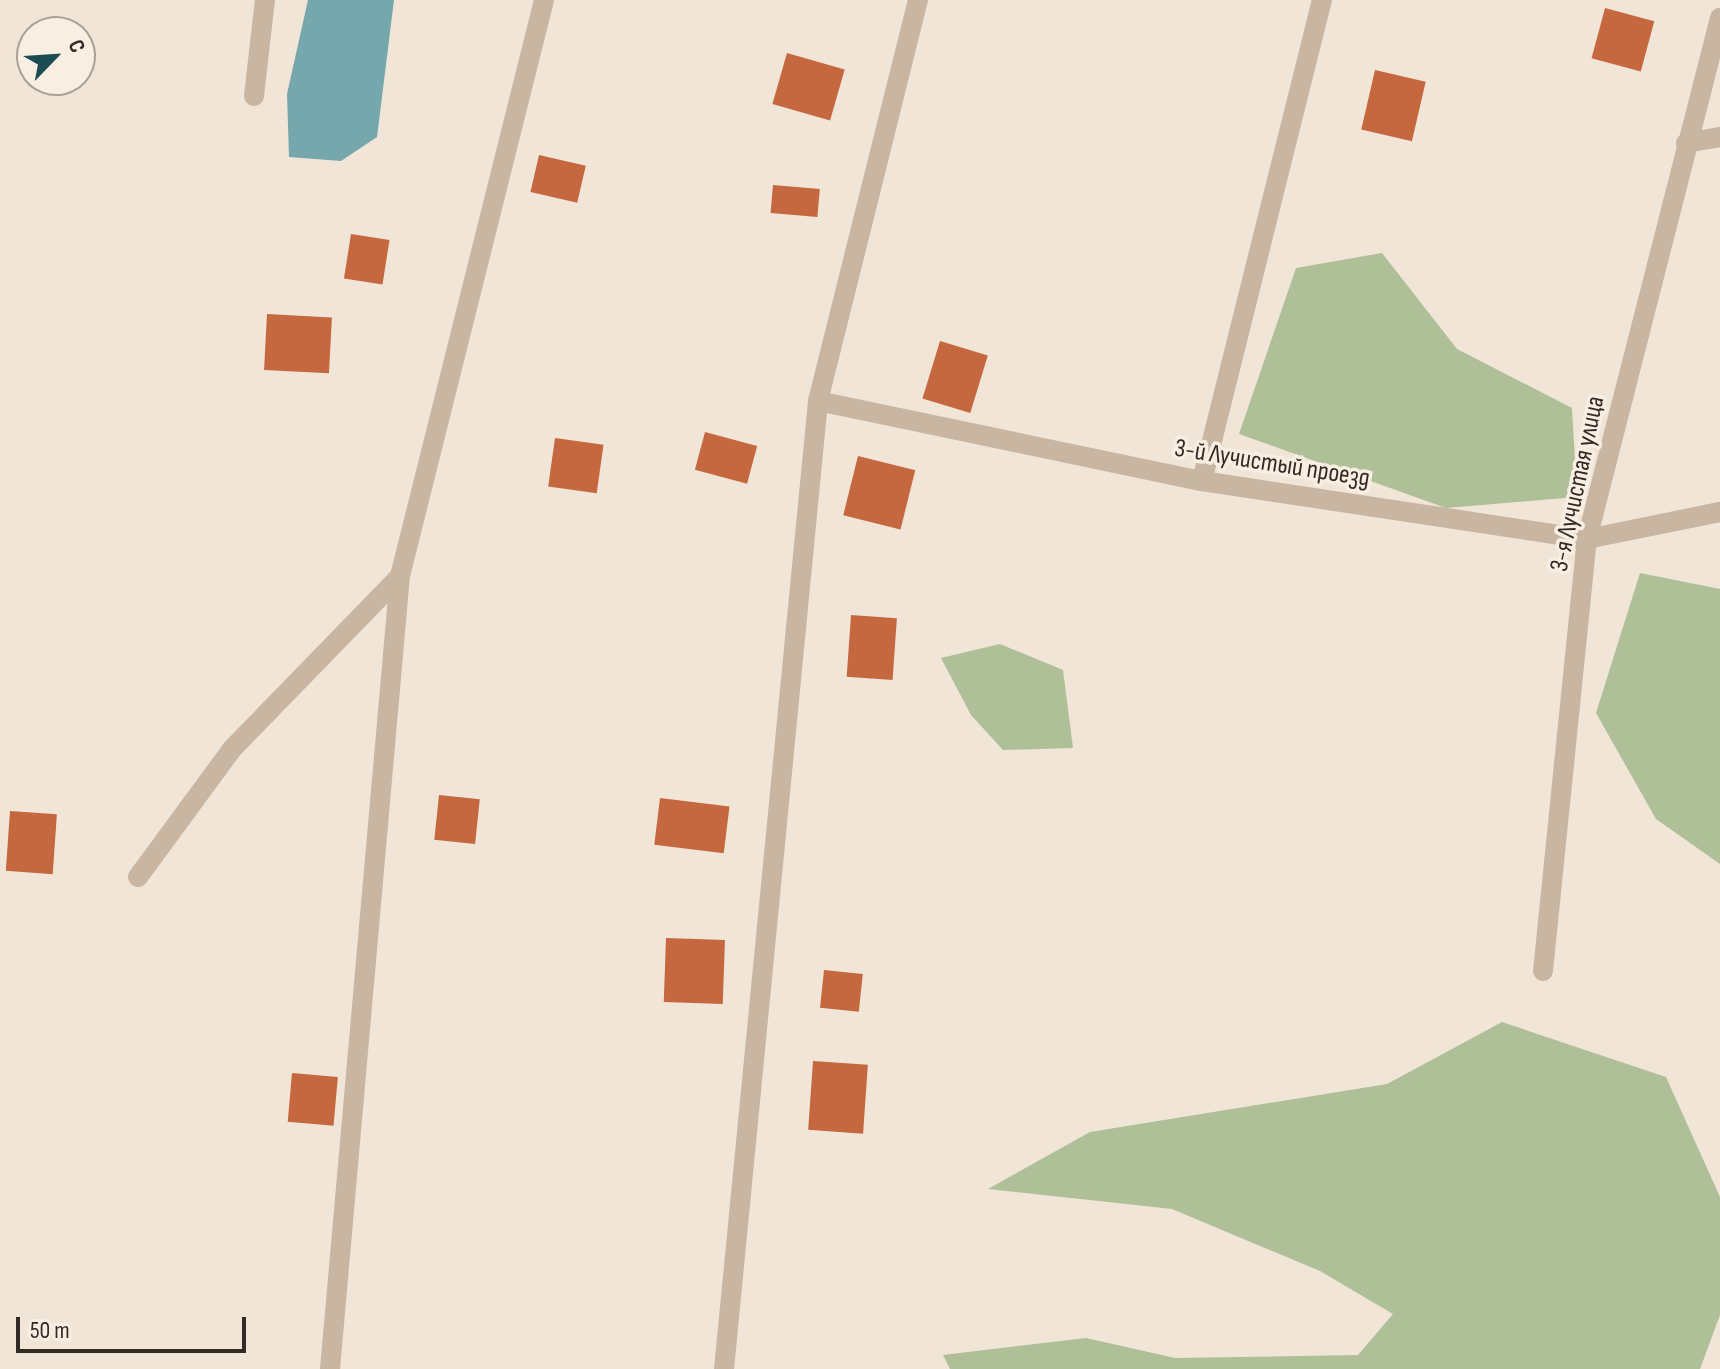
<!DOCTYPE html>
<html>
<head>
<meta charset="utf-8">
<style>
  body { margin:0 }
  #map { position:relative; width:1720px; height:1369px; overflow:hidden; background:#f0e5d6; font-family:"Sofia Sans Condensed",sans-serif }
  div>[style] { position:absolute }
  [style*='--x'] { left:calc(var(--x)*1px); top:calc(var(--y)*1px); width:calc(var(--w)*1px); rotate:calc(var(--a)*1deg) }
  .green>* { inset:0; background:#afbf97 }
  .water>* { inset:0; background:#75a7ad }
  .building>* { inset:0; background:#c5683f; transform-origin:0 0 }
  .minor>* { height:20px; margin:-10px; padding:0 10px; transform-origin:10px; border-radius:10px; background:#c8b6a2 }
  span { translate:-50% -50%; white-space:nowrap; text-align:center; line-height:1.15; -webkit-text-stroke:7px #f8efe2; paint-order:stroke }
  .street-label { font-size:26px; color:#322a25 }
  .north { position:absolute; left:16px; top:16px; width:80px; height:80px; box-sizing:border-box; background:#f8efe2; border:2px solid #a9a096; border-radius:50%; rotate:65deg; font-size:22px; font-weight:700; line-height:32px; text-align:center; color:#322a25 }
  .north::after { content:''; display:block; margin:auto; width:28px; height:36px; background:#1b4c53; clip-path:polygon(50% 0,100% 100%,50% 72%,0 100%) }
  .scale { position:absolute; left:16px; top:1317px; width:230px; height:36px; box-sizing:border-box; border:4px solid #322a25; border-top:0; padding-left:10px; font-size:24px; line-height:28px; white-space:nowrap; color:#322a25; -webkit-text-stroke:6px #f8efe2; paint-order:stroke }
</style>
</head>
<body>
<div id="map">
  <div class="green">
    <i style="clip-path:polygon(1382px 253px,1457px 349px,1572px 408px,1577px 497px,1446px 508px,1239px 434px,1296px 268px)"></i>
    <i style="clip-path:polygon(1640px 573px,1720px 589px,1720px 864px,1656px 819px,1596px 713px)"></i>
    <i style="clip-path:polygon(1000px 644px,1063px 670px,1073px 748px,1003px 750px,971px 715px,941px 658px)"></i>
    <i style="clip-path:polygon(1502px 1022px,1666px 1077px,1720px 1197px,1720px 1315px,1700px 1369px,950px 1369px,943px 1355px,1086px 1338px,1175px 1358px,1358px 1355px,1393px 1314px,1320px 1271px,1172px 1209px,988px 1189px,1090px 1132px,1387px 1084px)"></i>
  </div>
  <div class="water">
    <i style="clip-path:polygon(308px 0,394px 0,377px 137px,341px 161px,289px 157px,287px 94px)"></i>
  </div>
  <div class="building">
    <i style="left:1605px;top:8px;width:51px;height:52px;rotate:15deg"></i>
    <i style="left:787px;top:53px;width:60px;height:53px;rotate:16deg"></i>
    <i style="left:1375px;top:70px;width:52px;height:61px;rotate:13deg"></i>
    <i style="left:539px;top:155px;width:48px;height:38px;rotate:13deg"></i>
    <i style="left:773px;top:185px;width:47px;height:28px;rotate:5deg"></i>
    <i style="left:351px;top:234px;width:39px;height:45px;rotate:9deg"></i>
    <i style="left:267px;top:314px;width:65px;height:56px;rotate:3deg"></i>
    <i style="left:940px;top:341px;width:50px;height:60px;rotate:17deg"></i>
    <i style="left:705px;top:432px;width:54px;height:39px;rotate:15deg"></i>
    <i style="left:555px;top:438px;width:49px;height:49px;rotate:8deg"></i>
    <i style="left:858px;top:456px;width:59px;height:61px;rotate:14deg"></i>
    <i style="left:851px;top:615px;width:46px;height:62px;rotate:4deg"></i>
    <i style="left:439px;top:795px;width:41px;height:45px;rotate:6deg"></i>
    <i style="left:660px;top:798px;width:70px;height:47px;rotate:7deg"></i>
    <i style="left:10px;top:811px;width:47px;height:60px;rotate:4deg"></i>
    <i style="left:666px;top:938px;width:59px;height:64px;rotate:2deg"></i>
    <i style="left:824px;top:970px;width:39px;height:38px;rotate:6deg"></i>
    <i style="left:813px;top:1061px;width:55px;height:69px;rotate:4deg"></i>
    <i style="left:292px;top:1073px;width:46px;height:49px;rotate:5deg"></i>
  </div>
  <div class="minor">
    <i style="--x:254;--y:96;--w:97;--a:-83.5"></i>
    <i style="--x:1686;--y:143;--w:35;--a:-10"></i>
    <i style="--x:818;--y:401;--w:392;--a:11.8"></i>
    <i style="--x:1202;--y:481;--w:389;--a:8.6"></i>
    <i style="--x:1587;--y:539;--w:136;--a:-11.5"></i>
    <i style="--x:1202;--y:481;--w:496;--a:-76"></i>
    <i style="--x:138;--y:877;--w:159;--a:-53.7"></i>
    <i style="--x:232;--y:749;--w:241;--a:-45.8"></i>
    <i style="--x:1543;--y:971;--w:434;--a:-84.2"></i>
    <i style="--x:1587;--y:539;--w:538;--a:-75.68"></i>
    <i style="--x:330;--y:1369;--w:796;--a:-84.96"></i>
    <i style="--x:400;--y:576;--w:594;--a:-75.96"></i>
    <i style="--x:724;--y:1369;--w:973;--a:-84.45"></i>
    <i style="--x:818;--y:401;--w:413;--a:-76"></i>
  </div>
  <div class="street-label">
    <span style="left:1272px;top:464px;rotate:9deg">3-й Лучистый проезд</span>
    <span style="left:1578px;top:484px;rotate:-78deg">3-я Лучистая улица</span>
  </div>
  <div class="north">С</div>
  <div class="scale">50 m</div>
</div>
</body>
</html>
